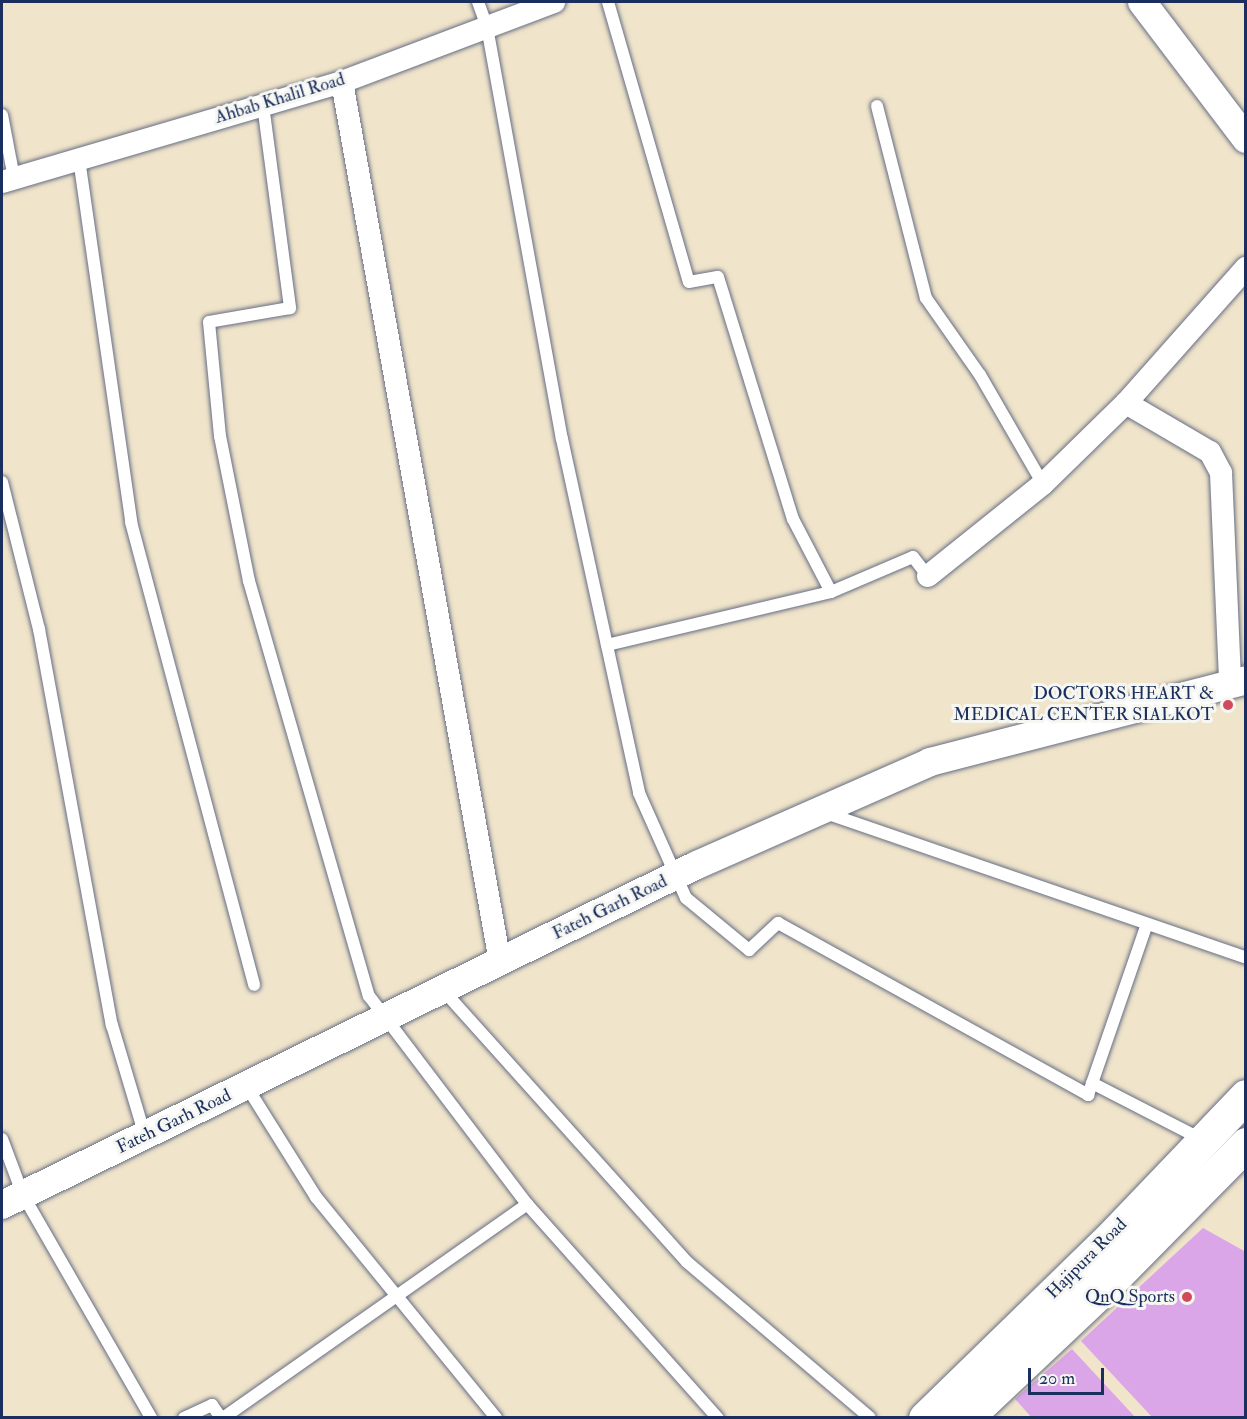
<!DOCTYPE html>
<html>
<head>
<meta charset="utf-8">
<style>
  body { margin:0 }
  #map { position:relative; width:1247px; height:1419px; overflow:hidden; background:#f0e4ca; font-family:"IM FELL Double Pica",serif }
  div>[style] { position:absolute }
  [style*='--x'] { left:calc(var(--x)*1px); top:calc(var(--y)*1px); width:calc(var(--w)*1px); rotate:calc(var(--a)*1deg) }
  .building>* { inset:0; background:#dba6e7 }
  .roads { filter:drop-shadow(0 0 2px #666e84) drop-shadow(0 0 2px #666e84) }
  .service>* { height:12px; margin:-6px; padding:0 6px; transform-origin:6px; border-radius:6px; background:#fff }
  .minor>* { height:22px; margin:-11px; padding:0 11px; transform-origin:11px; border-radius:11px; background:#fff }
  .tertiary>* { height:28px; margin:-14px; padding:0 14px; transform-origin:14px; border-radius:14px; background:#fff }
  .primary>* { height:33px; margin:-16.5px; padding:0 16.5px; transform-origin:16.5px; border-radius:16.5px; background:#fff }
  .dots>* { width:16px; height:16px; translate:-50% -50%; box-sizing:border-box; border:3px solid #f6f6f2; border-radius:50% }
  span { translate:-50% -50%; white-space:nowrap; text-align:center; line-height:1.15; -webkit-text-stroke:6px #f6f6f2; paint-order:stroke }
  .street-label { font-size:18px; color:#1b2f5e }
  .poi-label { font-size:18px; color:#1b2f5e }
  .right { translate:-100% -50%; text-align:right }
  .frame { position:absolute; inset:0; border:3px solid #1b2f5e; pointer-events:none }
  .scale { position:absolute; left:1028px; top:1368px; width:76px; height:27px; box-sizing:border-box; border:3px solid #1b2f5e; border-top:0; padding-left:8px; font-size:18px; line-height:21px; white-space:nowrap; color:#1b2f5e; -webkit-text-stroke:4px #f6f6f2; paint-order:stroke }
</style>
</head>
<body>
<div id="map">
  <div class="building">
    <i style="clip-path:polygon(1203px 1228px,1246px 1252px,1246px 1418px,1153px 1418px,1081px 1341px)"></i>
    <i style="clip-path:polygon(1072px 1349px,1136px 1418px,1032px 1418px,1015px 1399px)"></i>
  </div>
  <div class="roads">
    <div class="service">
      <i style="--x:478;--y:2;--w:27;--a:70"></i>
      <i style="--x:487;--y:27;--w:419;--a:79.7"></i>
      <i style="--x:562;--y:439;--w:362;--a:77.7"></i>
      <i style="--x:639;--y:793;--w:115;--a:65.9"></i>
      <i style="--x:686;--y:898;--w:82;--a:39.5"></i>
      <i style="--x:749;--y:950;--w:40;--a:-43"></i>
      <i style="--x:778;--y:923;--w:355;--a:29"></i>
      <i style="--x:1088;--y:1095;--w:181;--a:-71"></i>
      <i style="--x:608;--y:2;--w:291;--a:73.9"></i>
      <i style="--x:689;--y:282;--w:29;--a:-10"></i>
      <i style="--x:718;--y:277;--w:253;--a:72.8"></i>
      <i style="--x:793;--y:519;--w:82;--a:62.5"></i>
      <i style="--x:263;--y:105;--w:205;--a:82.4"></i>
      <i style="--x:290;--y:308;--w:82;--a:170.2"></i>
      <i style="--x:209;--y:322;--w:115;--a:84.5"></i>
      <i style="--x:220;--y:436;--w:148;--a:78.7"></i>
      <i style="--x:249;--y:581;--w:432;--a:73.9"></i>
      <i style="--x:369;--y:996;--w:261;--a:52.8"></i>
      <i style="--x:527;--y:1204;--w:287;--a:48.3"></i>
      <i style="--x:877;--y:106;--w:198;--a:75.7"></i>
      <i style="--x:926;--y:298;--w:94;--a:55"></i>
      <i style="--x:980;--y:375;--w:126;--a:60"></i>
      <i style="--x:2;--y:115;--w:64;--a:79.2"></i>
      <i style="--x:79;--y:159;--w:367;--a:81.8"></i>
      <i style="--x:131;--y:522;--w:479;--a:75.1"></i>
      <i style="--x:2;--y:482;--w:152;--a:75.9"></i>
      <i style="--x:39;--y:629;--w:403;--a:79.6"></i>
      <i style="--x:112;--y:1025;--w:116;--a:73.4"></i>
      <i style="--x:607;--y:645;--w:230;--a:-13.3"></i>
      <i style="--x:831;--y:592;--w:89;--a:-23.1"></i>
      <i style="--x:913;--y:557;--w:24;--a:52"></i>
      <i style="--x:823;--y:812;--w:447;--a:19"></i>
      <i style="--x:443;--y:990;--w:365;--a:48.1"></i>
      <i style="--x:687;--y:1262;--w:240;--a:40.4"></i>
      <i style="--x:1092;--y:1083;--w:125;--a:27.2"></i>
      <i style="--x:247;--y:1087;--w:130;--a:57.9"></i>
      <i style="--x:316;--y:1197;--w:285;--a:50.8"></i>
      <i style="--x:2;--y:1139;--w:60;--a:69.4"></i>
      <i style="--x:23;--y:1195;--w:257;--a:60.1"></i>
      <i style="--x:184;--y:1418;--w:31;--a:-25"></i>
      <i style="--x:212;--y:1405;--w:16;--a:55"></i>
      <i style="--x:223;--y:1418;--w:372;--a:-35.1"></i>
    </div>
    <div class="minor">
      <i style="--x:342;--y:82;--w:894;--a:79.82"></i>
      <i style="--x:2;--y:182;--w:354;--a:-16.4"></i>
      <i style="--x:342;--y:82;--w:227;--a:-20.7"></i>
      <i style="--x:1126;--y:403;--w:97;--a:30.3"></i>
      <i style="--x:1210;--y:452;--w:24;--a:62"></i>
      <i style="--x:1221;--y:473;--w:210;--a:87.5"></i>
      <i style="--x:928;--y:576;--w:147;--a:-38.7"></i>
      <i style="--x:1043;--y:484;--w:116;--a:-44.3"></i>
      <i style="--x:1126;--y:403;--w:181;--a:-48.4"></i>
    </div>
    <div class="tertiary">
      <i style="--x:1142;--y:2;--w:172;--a:52.8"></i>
      <i style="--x:2;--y:1205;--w:774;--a:-26.07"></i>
      <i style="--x:697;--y:865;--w:255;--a:-23.8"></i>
      <i style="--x:930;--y:762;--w:326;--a:-14.5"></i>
    </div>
    <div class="primary">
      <i style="--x:925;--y:1418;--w:264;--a:-44.2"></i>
      <i style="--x:1114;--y:1234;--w:191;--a:-46.3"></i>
      <i style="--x:966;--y:1418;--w:187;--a:-43.3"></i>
      <i style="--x:1102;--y:1290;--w:205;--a:-45.4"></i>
    </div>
  </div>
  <div class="dots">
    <i style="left:1228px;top:705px;background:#d1495b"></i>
    <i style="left:1187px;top:1297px;background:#d1495b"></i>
  </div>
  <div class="street-label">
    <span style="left:280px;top:99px;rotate:-17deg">Ahbab Khalil Road</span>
    <span style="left:610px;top:908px;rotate:-26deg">Fateh Garh Road</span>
    <span style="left:174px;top:1122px;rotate:-26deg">Fateh Garh Road</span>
    <span style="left:1087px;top:1259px;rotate:-45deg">Hajipura Road</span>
  </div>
  <div class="poi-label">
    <span class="right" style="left:1214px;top:705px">DOCTORS HEART &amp;<br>MEDICAL CENTER SIALKOT</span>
    <span class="right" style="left:1175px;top:1297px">QnQ Sports</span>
  </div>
  <div class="frame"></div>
  <div class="scale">20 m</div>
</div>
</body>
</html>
